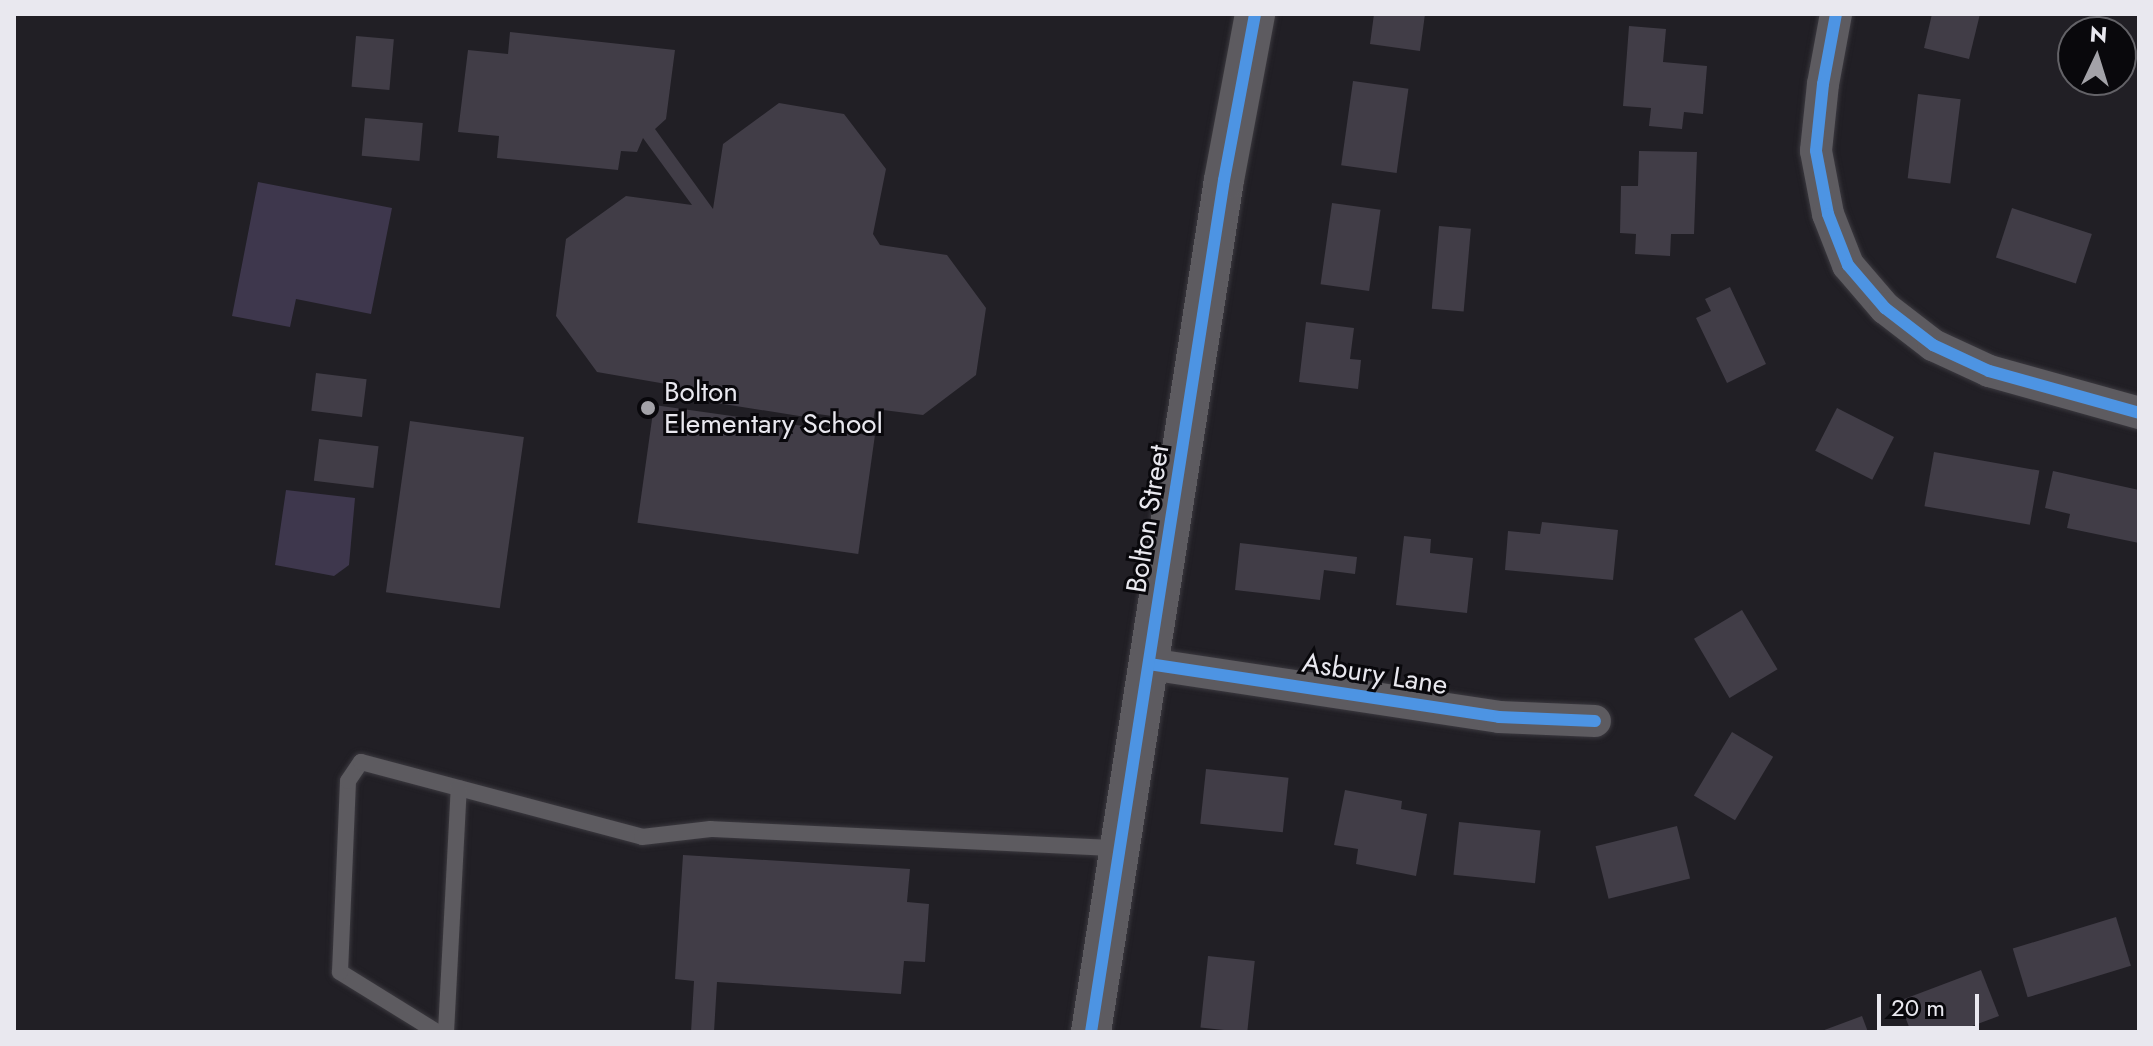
<!DOCTYPE html>
<html>
<head>
<meta charset="utf-8">
<style>
  body { margin:0 }
  #map { position:relative; width:2153px; height:1046px; overflow:hidden; background:#211f25; font-family:Jost,sans-serif }
  div>[style] { position:absolute }
  [style*='--x'] { left:calc(var(--x)*1px); top:calc(var(--y)*1px); width:calc(var(--w)*1px); rotate:calc(var(--a)*1deg) }
  .green>* { inset:0; background:#3e374d }
  .building>* { inset:0; background:#413d47; transform-origin:0 0 }
  .roads { filter:drop-shadow(0 0 2px #3b393f) drop-shadow(0 0 2px #3b393f) }
  .service>* { height:16px; margin:-8px; padding:0 8px; transform-origin:8px; border-radius:8px; background:#5d5b60 }
  .minor>* { height:32px; margin:-16px; padding:0 16px; transform-origin:16px; border-radius:16px; background:#5d5b60 }
  .tertiary>* { height:40px; margin:-20px; padding:0 20px; transform-origin:20px; border-radius:20px; background:#5d5b60 }
  .cycleway>* { height:12px; margin:-6px; padding:0 6px; transform-origin:6px; border-radius:6px; background:#4d94e3 }
  .dots>* { width:22px; height:22px; translate:-50% -50%; box-sizing:border-box; border:4px solid #09080c; border-radius:50% }
  span { translate:-50% -50%; white-space:nowrap; text-align:center; line-height:1.15; -webkit-text-stroke:6px #09080c; paint-order:stroke }
  .poi-label { font-size:28px; color:#e9e8ef }
  .left { translate:0 -50%; text-align:left }
  .street-label { font-size:28px; color:#e9e8ef }
  .frame { position:absolute; inset:0; border:16px solid #e9e8ef; pointer-events:none }
  .north { position:absolute; left:2057px; top:16px; width:80px; height:80px; box-sizing:border-box; background:#09080c; border:2px solid #636267; border-radius:50%; rotate:4deg; font-size:22px; font-weight:700; line-height:32px; text-align:center; color:#e9e8ef }
  .north::after { content:''; display:block; margin:auto; width:28px; height:36px; background:#a3a2a8; clip-path:polygon(50% 0,100% 100%,50% 72%,0 100%) }
  .scale { position:absolute; left:1877px; top:994px; width:102px; height:36px; box-sizing:border-box; border:4px solid #e9e8ef; border-top:0; padding-left:10px; font-size:24px; line-height:28px; white-space:nowrap; color:#e9e8ef; -webkit-text-stroke:6px #09080c; paint-order:stroke }
</style>
</head>
<body>
<div id="map">
  <div class="green">
    <i style="clip-path:polygon(258px 182px,392px 208px,371px 314px,296px 299px,290px 327px,232px 316px)"></i>
    <i style="clip-path:polygon(286px 490px,355px 498px,349px 565px,334px 576px,275px 565px)"></i>
  </div>
  <div class="building">
    <i style="clip-path:polygon(1374px 14px,1425px 14px,1420px 51px,1370px 44px)"></i>
    <i style="clip-path:polygon(1932px 14px,1980px 14px,1969px 59px,1924px 48px)"></i>
    <i style="clip-path:polygon(1629px 26px,1666px 29px,1663px 62px,1707px 66px,1703px 114px,1684px 112px,1682px 129px,1649px 126px,1651px 108px,1623px 106px)"></i>
    <i style="clip-path:polygon(510px 32px,675px 50px,666px 119px,655px 129px,713px 209px,723px 144px,779px 103px,844px 114px,886px 169px,873px 234px,880px 245px,947px 255px,986px 308px,976px 375px,923px 415px,875px 409px,873px 422px,818px 414px,818px 419px,692px 399px,693px 393px,671px 390px,672px 385px,597px 372px,556px 316px,566px 239px,626px 196px,692px 205px,643px 138px,637px 152px,621px 151px,618px 170px,497px 158px,499px 136px,458px 132px,468px 50px,508px 54px)"></i>
    <i style="left:356px;top:36px;width:38px;height:51px;rotate:5deg"></i>
    <i style="left:1353px;top:81px;width:56px;height:85px;rotate:8deg"></i>
    <i style="left:1918px;top:94px;width:43px;height:85px;rotate:7deg"></i>
    <i style="left:365px;top:118px;width:58px;height:38px;rotate:5deg"></i>
    <i style="clip-path:polygon(1639px 151px,1697px 152px,1694px 234px,1671px 234px,1670px 256px,1635px 254px,1636px 234px,1620px 233px,1621px 186px,1638px 186px)"></i>
    <i style="left:1332px;top:203px;width:49px;height:82px;rotate:8deg"></i>
    <i style="left:2012px;top:208px;width:84px;height:52px;rotate:18deg"></i>
    <i style="left:1439px;top:226px;width:32px;height:83px;rotate:5deg"></i>
    <i style="clip-path:polygon(1730px 287px,1766px 364px,1727px 383px,1696px 318px,1711px 311px,1705px 299px)"></i>
    <i style="clip-path:polygon(1306px 322px,1354px 328px,1350px 359px,1361px 360px,1358px 389px,1299px 382px)"></i>
    <i style="left:316px;top:373px;width:51px;height:38px;rotate:7deg"></i>
    <i style="left:654px;top:405px;width:223px;height:119px;rotate:8deg"></i>
    <i style="left:1837px;top:408px;width:64px;height:48px;rotate:27deg"></i>
    <i style="left:410px;top:421px;width:115px;height:173px;rotate:8deg"></i>
    <i style="left:319px;top:439px;width:60px;height:42px;rotate:7deg"></i>
    <i style="left:1934px;top:452px;width:107px;height:55px;rotate:10deg"></i>
    <i style="clip-path:polygon(2053px 471px,2139px 490px,2139px 543px,2067px 528px,2070px 514px,2045px 508px)"></i>
    <i style="clip-path:polygon(1542px 522px,1618px 530px,1613px 580px,1505px 570px,1508px 531px,1540px 534px)"></i>
    <i style="clip-path:polygon(1404px 536px,1431px 539px,1430px 553px,1473px 558px,1467px 613px,1396px 605px)"></i>
    <i style="clip-path:polygon(1240px 543px,1357px 557px,1355px 574px,1324px 570px,1320px 600px,1235px 590px)"></i>
    <i style="left:1742px;top:610px;width:69px;height:56px;rotate:59deg"></i>
    <i style="left:1732px;top:732px;width:48px;height:74px;rotate:31deg"></i>
    <i style="left:1206px;top:769px;width:83px;height:55px;rotate:6deg"></i>
    <i style="clip-path:polygon(1345px 790px,1402px 801px,1401px 809px,1427px 814px,1416px 876px,1356px 864px,1358px 849px,1334px 845px)"></i>
    <i style="left:1459px;top:822px;width:82px;height:53px;rotate:6deg"></i>
    <i style="left:1677px;top:826px;width:54px;height:84px;rotate:76deg"></i>
    <i style="clip-path:polygon(683px 855px,910px 869px,907px 902px,929px 904px,925px 962px,904px 961px,901px 994px,717px 982px,714px 1032px,691px 1032px,694px 981px,675px 979px)"></i>
    <i style="left:2116px;top:917px;width:51px;height:108px;rotate:73deg"></i>
    <i style="left:1208px;top:956px;width:47px;height:72px;rotate:6deg"></i>
    <i style="clip-path:polygon(1981px 970px,1999px 1016px,1956px 1032px,1911px 1032px,1899px 1001px)"></i>
    <i style="clip-path:polygon(1862px 1016px,1868px 1032px,1819px 1032px)"></i>
  </div>
  <div class="roads">
    <div class="service">
      <i style="--x:437;--y:1032;--w:114;--a:-148.3"></i>
      <i style="--x:340;--y:972;--w:191;--a:-87.6"></i>
      <i style="--x:348;--y:781;--w:23;--a:-56"></i>
      <i style="--x:361;--y:762;--w:291;--a:14.9"></i>
      <i style="--x:642;--y:837;--w:69;--a:-6.6"></i>
      <i style="--x:711;--y:829;--w:409;--a:2.7"></i>
      <i style="--x:446;--y:1032;--w:244;--a:-87"></i>
    </div>
    <div class="minor">
      <i style="--x:1836;--y:14;--w:71;--a:100.5"></i>
      <i style="--x:1823;--y:84;--w:67;--a:96"></i>
      <i style="--x:1816;--y:151;--w:64;--a:79.2"></i>
      <i style="--x:1828;--y:214;--w:55;--a:68.6"></i>
      <i style="--x:1848;--y:265;--w:57;--a:49.3"></i>
      <i style="--x:1885;--y:308;--w:61;--a:37.6"></i>
      <i style="--x:1933;--y:345;--w:62;--a:24.9"></i>
      <i style="--x:1989;--y:371;--w:156;--a:15.6"></i>
      <i style="--x:1149;--y:664;--w:354;--a:8.6"></i>
      <i style="--x:1499;--y:717;--w:96;--a:2.4"></i>
    </div>
    <div class="tertiary">
      <i style="--x:1091;--y:1032;--w:862;--a:-81.13"></i>
      <i style="--x:1224;--y:180;--w:169;--a:-79.4"></i>
    </div>
  </div>
  <div class="cycleway">
    <i style="--x:1836;--y:14;--w:71;--a:100.5"></i>
    <i style="--x:1823;--y:84;--w:67;--a:96"></i>
    <i style="--x:1816;--y:151;--w:64;--a:79.2"></i>
    <i style="--x:1828;--y:214;--w:55;--a:68.6"></i>
    <i style="--x:1848;--y:265;--w:57;--a:49.3"></i>
    <i style="--x:1885;--y:308;--w:61;--a:37.6"></i>
    <i style="--x:1933;--y:345;--w:62;--a:24.9"></i>
    <i style="--x:1989;--y:371;--w:156;--a:15.6"></i>
    <i style="--x:1149;--y:664;--w:354;--a:8.6"></i>
    <i style="--x:1499;--y:717;--w:96;--a:2.4"></i>
    <i style="--x:1091;--y:1032;--w:862;--a:-81.13"></i>
    <i style="--x:1224;--y:180;--w:169;--a:-79.4"></i>
  </div>
  <div class="dots">
    <i style="left:648px;top:408px;background:#a3a2a8"></i>
  </div>
  <div class="poi-label">
    <span class="left" style="left:664px;top:408px">Bolton<br>Elementary School</span>
  </div>
  <div class="street-label">
    <span style="left:1148px;top:519px;rotate:-81deg">Bolton Street</span>
    <span style="left:1375px;top:674px;rotate:9deg">Asbury Lane</span>
  </div>
  <div class="frame"></div>
  <div class="north">N</div>
  <div class="scale">20 m</div>
</div>
</body>
</html>
